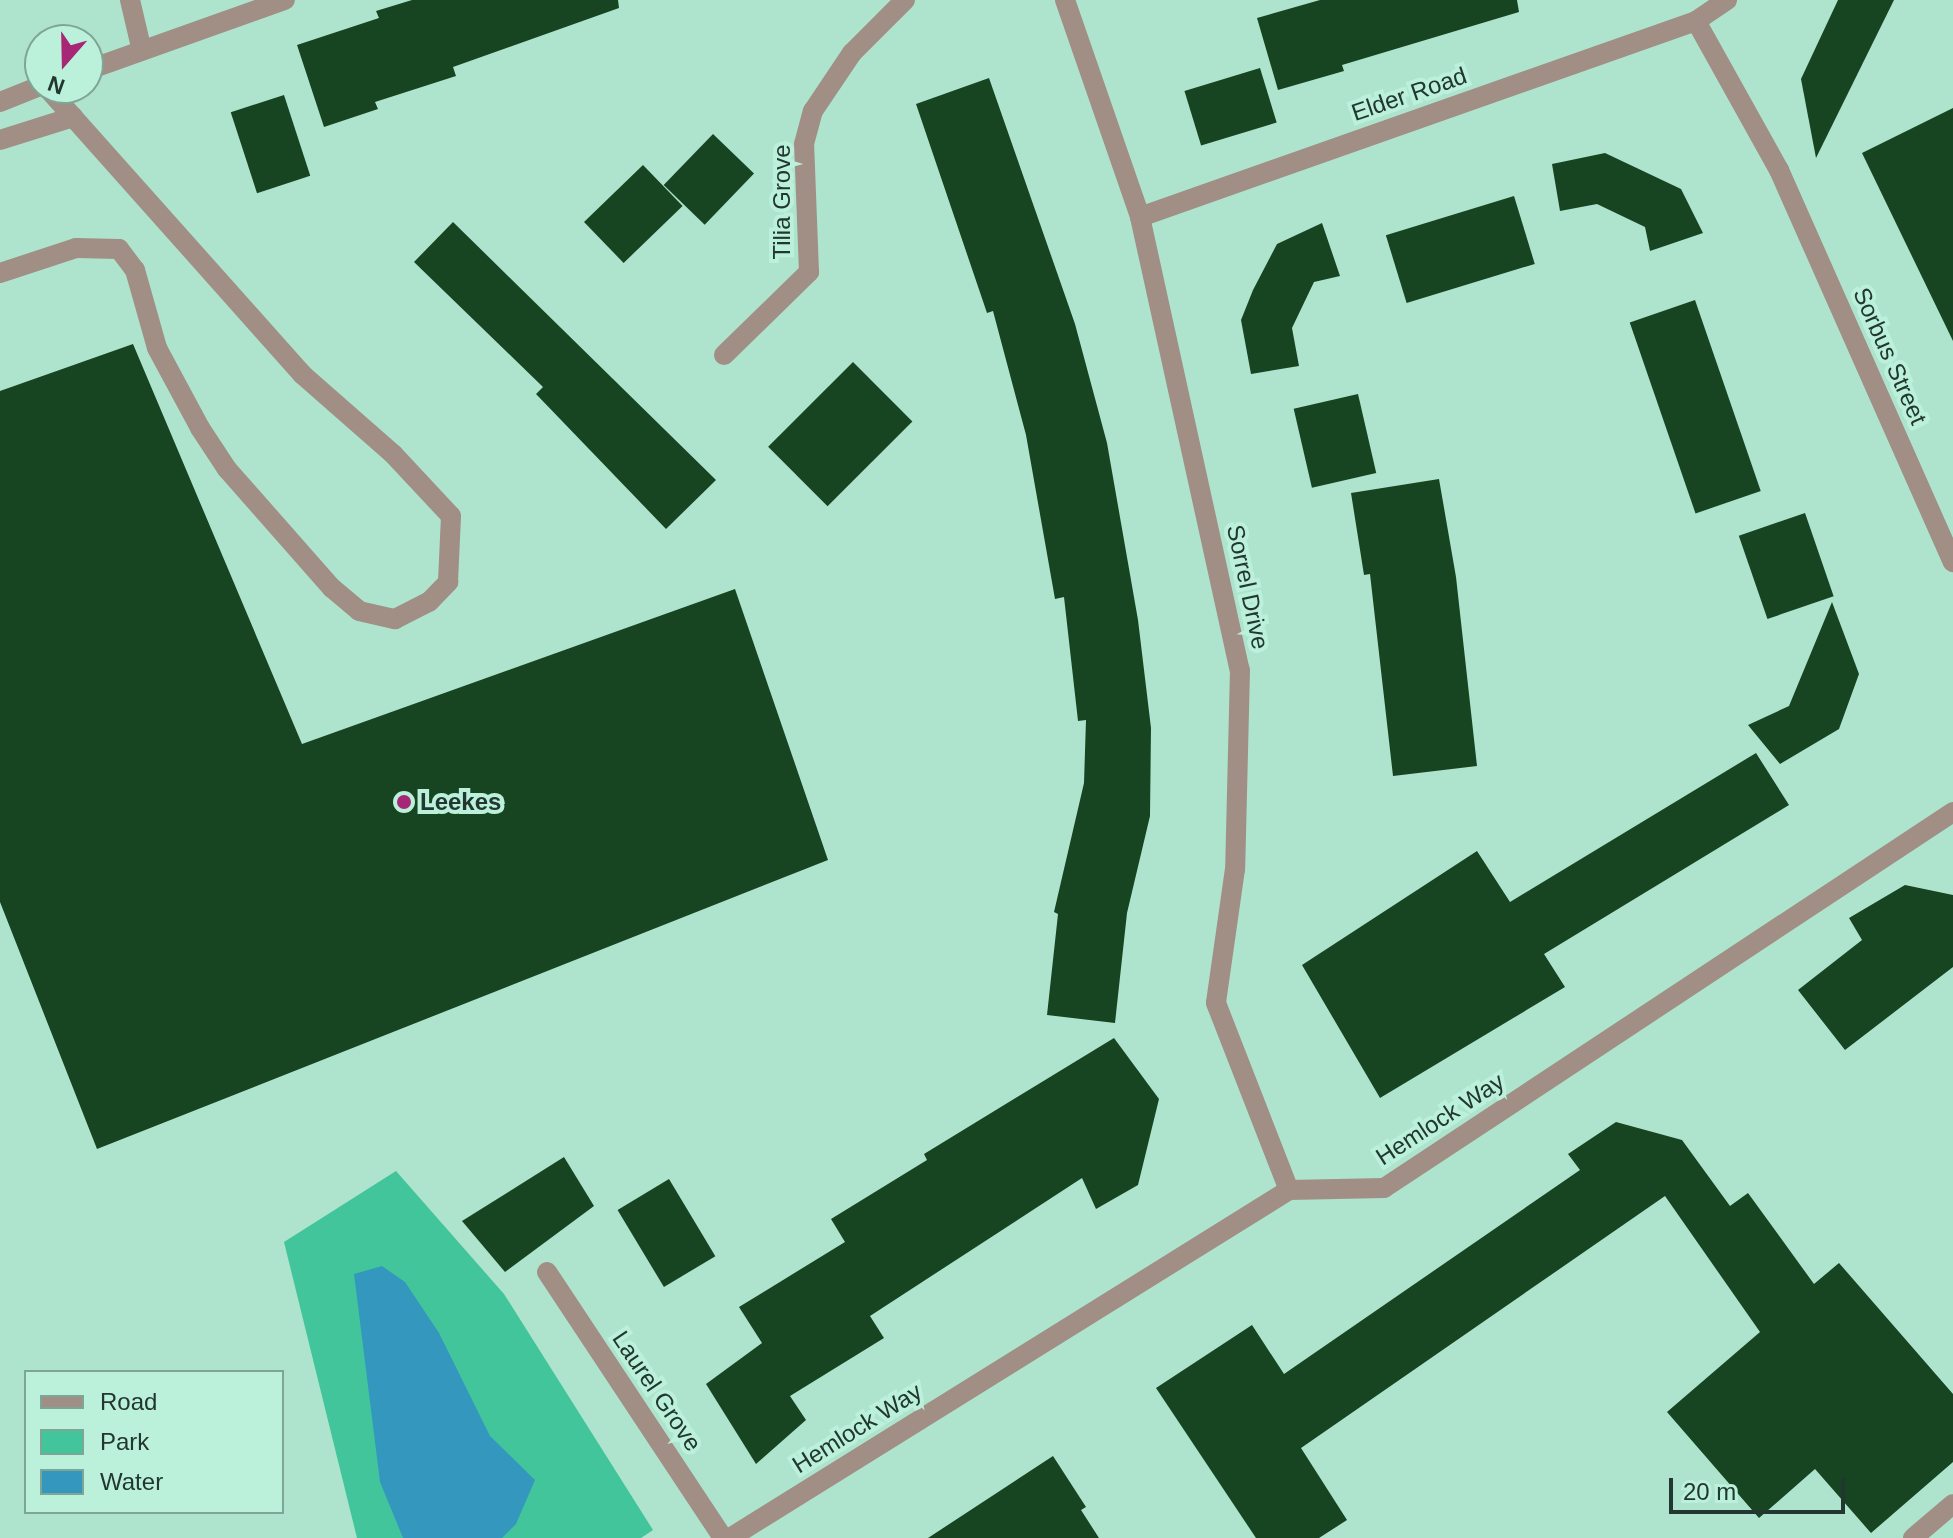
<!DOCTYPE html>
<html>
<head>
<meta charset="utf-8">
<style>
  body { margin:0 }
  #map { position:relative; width:1953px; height:1538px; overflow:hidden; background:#aee3cd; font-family:Arial,sans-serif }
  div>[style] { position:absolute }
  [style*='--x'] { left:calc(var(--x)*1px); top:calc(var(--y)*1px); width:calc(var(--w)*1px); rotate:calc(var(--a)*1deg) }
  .green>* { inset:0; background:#42c59b }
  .water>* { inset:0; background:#3498be }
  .building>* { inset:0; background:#174521; transform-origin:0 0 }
  .service>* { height:20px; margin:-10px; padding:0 10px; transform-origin:10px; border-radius:10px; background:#a18e84 }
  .minor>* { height:20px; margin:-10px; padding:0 10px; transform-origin:10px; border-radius:10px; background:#a18e84 }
  .dots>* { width:22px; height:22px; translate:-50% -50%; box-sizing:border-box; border:4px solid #bbf0da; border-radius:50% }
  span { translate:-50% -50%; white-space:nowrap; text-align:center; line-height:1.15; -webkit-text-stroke:8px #bbf0da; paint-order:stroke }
  .street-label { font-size:24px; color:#22372f }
  .poi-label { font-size:24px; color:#22372f; font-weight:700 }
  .left { translate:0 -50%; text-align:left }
  .legend { position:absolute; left:24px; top:1370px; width:260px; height:144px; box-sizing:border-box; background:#bbf0da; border:2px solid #7ea696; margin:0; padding:10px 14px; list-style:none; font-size:24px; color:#22372f }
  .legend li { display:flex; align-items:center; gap:16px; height:40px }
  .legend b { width:40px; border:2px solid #7ea696 }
  .north { position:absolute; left:24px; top:24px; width:80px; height:80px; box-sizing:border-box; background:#bbf0da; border:2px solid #7ea696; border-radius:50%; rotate:200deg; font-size:22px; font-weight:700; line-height:32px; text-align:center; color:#22372f }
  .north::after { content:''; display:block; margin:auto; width:28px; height:36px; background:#a72676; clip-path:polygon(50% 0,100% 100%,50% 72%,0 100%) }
  .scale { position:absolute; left:1669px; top:1478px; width:176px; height:36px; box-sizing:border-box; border:4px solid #22372f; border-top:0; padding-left:10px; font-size:24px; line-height:28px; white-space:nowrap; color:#22372f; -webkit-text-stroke:6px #bbf0da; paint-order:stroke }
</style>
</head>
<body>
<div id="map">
  <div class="green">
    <i style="clip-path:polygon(396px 1171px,504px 1294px,653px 1530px,641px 1538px,357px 1538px,284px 1242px)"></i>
  </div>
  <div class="water">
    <i style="clip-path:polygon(382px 1266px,405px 1282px,439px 1333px,490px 1436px,535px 1480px,516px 1524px,502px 1538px,403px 1538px,380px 1482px,354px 1274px)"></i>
  </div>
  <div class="building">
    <i style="clip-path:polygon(412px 0,618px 0,619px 8px,453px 67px,456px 76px,375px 102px,378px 109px,324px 127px,297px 45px,379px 18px,376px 11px)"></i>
    <i style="clip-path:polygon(1320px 0,1517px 0,1519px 12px,1342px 65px,1344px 71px,1278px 90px,1257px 18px)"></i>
    <i style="clip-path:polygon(1838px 0,1894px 0,1816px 158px,1801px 79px)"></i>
    <i style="left:1260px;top:68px;width:57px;height:79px;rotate:73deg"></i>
    <i style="clip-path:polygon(989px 78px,1075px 324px,1107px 443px,1138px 620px,1151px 728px,1150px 816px,1127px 913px,1115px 1023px,1047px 1015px,1058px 914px,1054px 912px,1084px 783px,1086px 720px,1078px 721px,1064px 597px,1055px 599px,1026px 435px,993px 311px,987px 313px,916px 104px)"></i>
    <i style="left:284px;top:95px;width:85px;height:56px;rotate:72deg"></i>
    <i style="clip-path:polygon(1953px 108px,1953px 341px,1862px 153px)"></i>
    <i style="left:713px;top:134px;width:57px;height:71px;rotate:44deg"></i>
    <i style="clip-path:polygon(1605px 153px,1681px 189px,1703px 233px,1650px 251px,1645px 227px,1597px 204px,1560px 211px,1552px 164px)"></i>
    <i style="left:643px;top:165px;width:57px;height:82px;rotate:46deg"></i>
    <i style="left:1514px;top:196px;width:71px;height:134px;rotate:73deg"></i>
    <i style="clip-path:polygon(453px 222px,716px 480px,666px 529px,536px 394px,543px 387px,414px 262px)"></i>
    <i style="clip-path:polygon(1322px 223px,1340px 276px,1314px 282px,1292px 328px,1299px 366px,1251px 374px,1241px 320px,1253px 290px,1277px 244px)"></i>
    <i style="left:1695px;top:300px;width:202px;height:69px;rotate:71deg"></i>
    <i style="clip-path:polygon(133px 344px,302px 744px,735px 589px,828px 860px,97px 1149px,0 902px,0 391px)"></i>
    <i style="left:853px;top:362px;width:84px;height:120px;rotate:45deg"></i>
    <i style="left:1358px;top:394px;width:81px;height:66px;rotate:77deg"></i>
    <i style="clip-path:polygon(1439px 479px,1456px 577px,1477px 766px,1393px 776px,1370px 574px,1364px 575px,1351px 493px)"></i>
    <i style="left:1805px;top:513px;width:88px;height:70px;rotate:71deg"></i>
    <i style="clip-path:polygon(1832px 602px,1859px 674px,1839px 729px,1780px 764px,1748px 725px,1789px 706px)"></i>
    <i style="clip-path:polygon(1756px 753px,1789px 805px,1544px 954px,1565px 987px,1380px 1098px,1302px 965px,1477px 851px,1510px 902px)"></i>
    <i style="clip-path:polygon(1905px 885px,1953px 895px,1953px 967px,1845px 1050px,1798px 990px,1862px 940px,1849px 918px)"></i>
    <i style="clip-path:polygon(1114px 1038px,1159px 1099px,1138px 1185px,1096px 1209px,1082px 1178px,870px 1316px,884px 1338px,790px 1396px,806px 1420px,756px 1464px,706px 1384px,762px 1343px,739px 1307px,845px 1242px,831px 1219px,927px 1160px,924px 1154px)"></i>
    <i style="clip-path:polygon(1616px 1122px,1682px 1140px,1730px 1206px,1748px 1193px,1814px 1284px,1839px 1263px,1953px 1394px,1953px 1462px,1871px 1533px,1815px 1469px,1759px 1518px,1667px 1412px,1760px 1332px,1665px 1196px,1301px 1448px,1347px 1520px,1319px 1538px,1256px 1538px,1156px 1388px,1252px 1325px,1284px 1374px,1580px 1170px,1568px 1154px)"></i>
    <i style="clip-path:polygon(564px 1157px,594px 1206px,505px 1272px,462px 1221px)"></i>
    <i style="left:669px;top:1179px;width:90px;height:60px;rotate:59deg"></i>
    <i style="clip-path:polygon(1053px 1456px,1086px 1507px,1081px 1510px,1099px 1538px,928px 1538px)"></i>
  </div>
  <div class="service">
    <i style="--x:0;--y:140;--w:77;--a:-17.5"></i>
    <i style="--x:0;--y:273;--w:80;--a:-18.2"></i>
    <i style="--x:76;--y:248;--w:43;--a:1.3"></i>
    <i style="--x:119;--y:249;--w:26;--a:53"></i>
    <i style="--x:135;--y:270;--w:81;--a:74.2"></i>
    <i style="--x:157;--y:348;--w:91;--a:61.7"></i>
    <i style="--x:200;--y:428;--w:49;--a:56.6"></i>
    <i style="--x:227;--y:469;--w:159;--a:48.6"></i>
    <i style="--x:332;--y:588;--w:35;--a:40"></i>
    <i style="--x:359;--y:611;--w:37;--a:13"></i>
    <i style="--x:395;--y:619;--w:38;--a:-27"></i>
    <i style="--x:429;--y:602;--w:28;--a:-46"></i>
    <i style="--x:448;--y:582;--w:66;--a:-87.4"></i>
    <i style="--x:451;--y:516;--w:85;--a:-133.1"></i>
    <i style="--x:393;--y:454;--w:121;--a:-138.7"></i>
    <i style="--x:302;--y:374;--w:383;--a:-131.7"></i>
    <i style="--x:1913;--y:1538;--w:52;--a:-40.4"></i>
  </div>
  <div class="minor">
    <i style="--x:130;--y:0;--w:52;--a:76.8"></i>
    <i style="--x:1065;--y:0;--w:230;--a:70.9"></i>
    <i style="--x:1140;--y:217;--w:464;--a:77.6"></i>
    <i style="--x:1240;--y:670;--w:199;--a:91.4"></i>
    <i style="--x:1235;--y:869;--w:135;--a:98.1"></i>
    <i style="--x:1216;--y:1003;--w:201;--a:68.7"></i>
    <i style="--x:1727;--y:0;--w:37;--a:146"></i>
    <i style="--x:1696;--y:21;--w:171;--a:60.9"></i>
    <i style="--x:1779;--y:170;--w:429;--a:66.1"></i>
    <i style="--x:88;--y:70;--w:209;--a:-19.6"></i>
    <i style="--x:0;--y:102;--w:43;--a:-21.8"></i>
    <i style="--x:1140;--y:217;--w:590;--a:-19.42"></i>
    <i style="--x:724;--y:355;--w:119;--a:-44.3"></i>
    <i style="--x:809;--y:272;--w:128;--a:-92.2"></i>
    <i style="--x:804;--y:144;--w:34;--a:-75"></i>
    <i style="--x:813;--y:111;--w:70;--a:-56.1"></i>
    <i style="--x:852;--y:53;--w:75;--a:-45"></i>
    <i style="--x:547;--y:1272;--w:319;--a:56.5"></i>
    <i style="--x:730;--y:1538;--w:658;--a:-31.9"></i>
    <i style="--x:1289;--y:1190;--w:95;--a:-1.2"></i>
    <i style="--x:1384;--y:1188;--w:682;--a:-33.46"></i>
  </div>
  <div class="dots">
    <i style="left:404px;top:802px;background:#a72676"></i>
  </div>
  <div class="street-label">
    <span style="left:1409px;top:94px;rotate:-19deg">Elder Road</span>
    <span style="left:782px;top:202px;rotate:-90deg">Tilia Grove</span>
    <span style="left:1890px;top:356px;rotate:66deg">Sorbus Street</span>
    <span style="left:1248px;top:587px;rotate:78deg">Sorrel Drive</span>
    <span style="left:1440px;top:1119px;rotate:-33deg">Hemlock Way</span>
    <span style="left:657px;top:1391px;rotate:56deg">Laurel Grove</span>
    <span style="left:857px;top:1428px;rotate:-32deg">Hemlock Way</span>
  </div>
  <div class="poi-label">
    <span class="left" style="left:420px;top:802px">Leekes</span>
  </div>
  <ul class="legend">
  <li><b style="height:10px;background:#a18e84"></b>Road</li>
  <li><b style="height:22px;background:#42c59b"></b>Park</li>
  <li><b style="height:22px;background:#3498be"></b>Water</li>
  </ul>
  <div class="north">N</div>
  <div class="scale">20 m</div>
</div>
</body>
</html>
